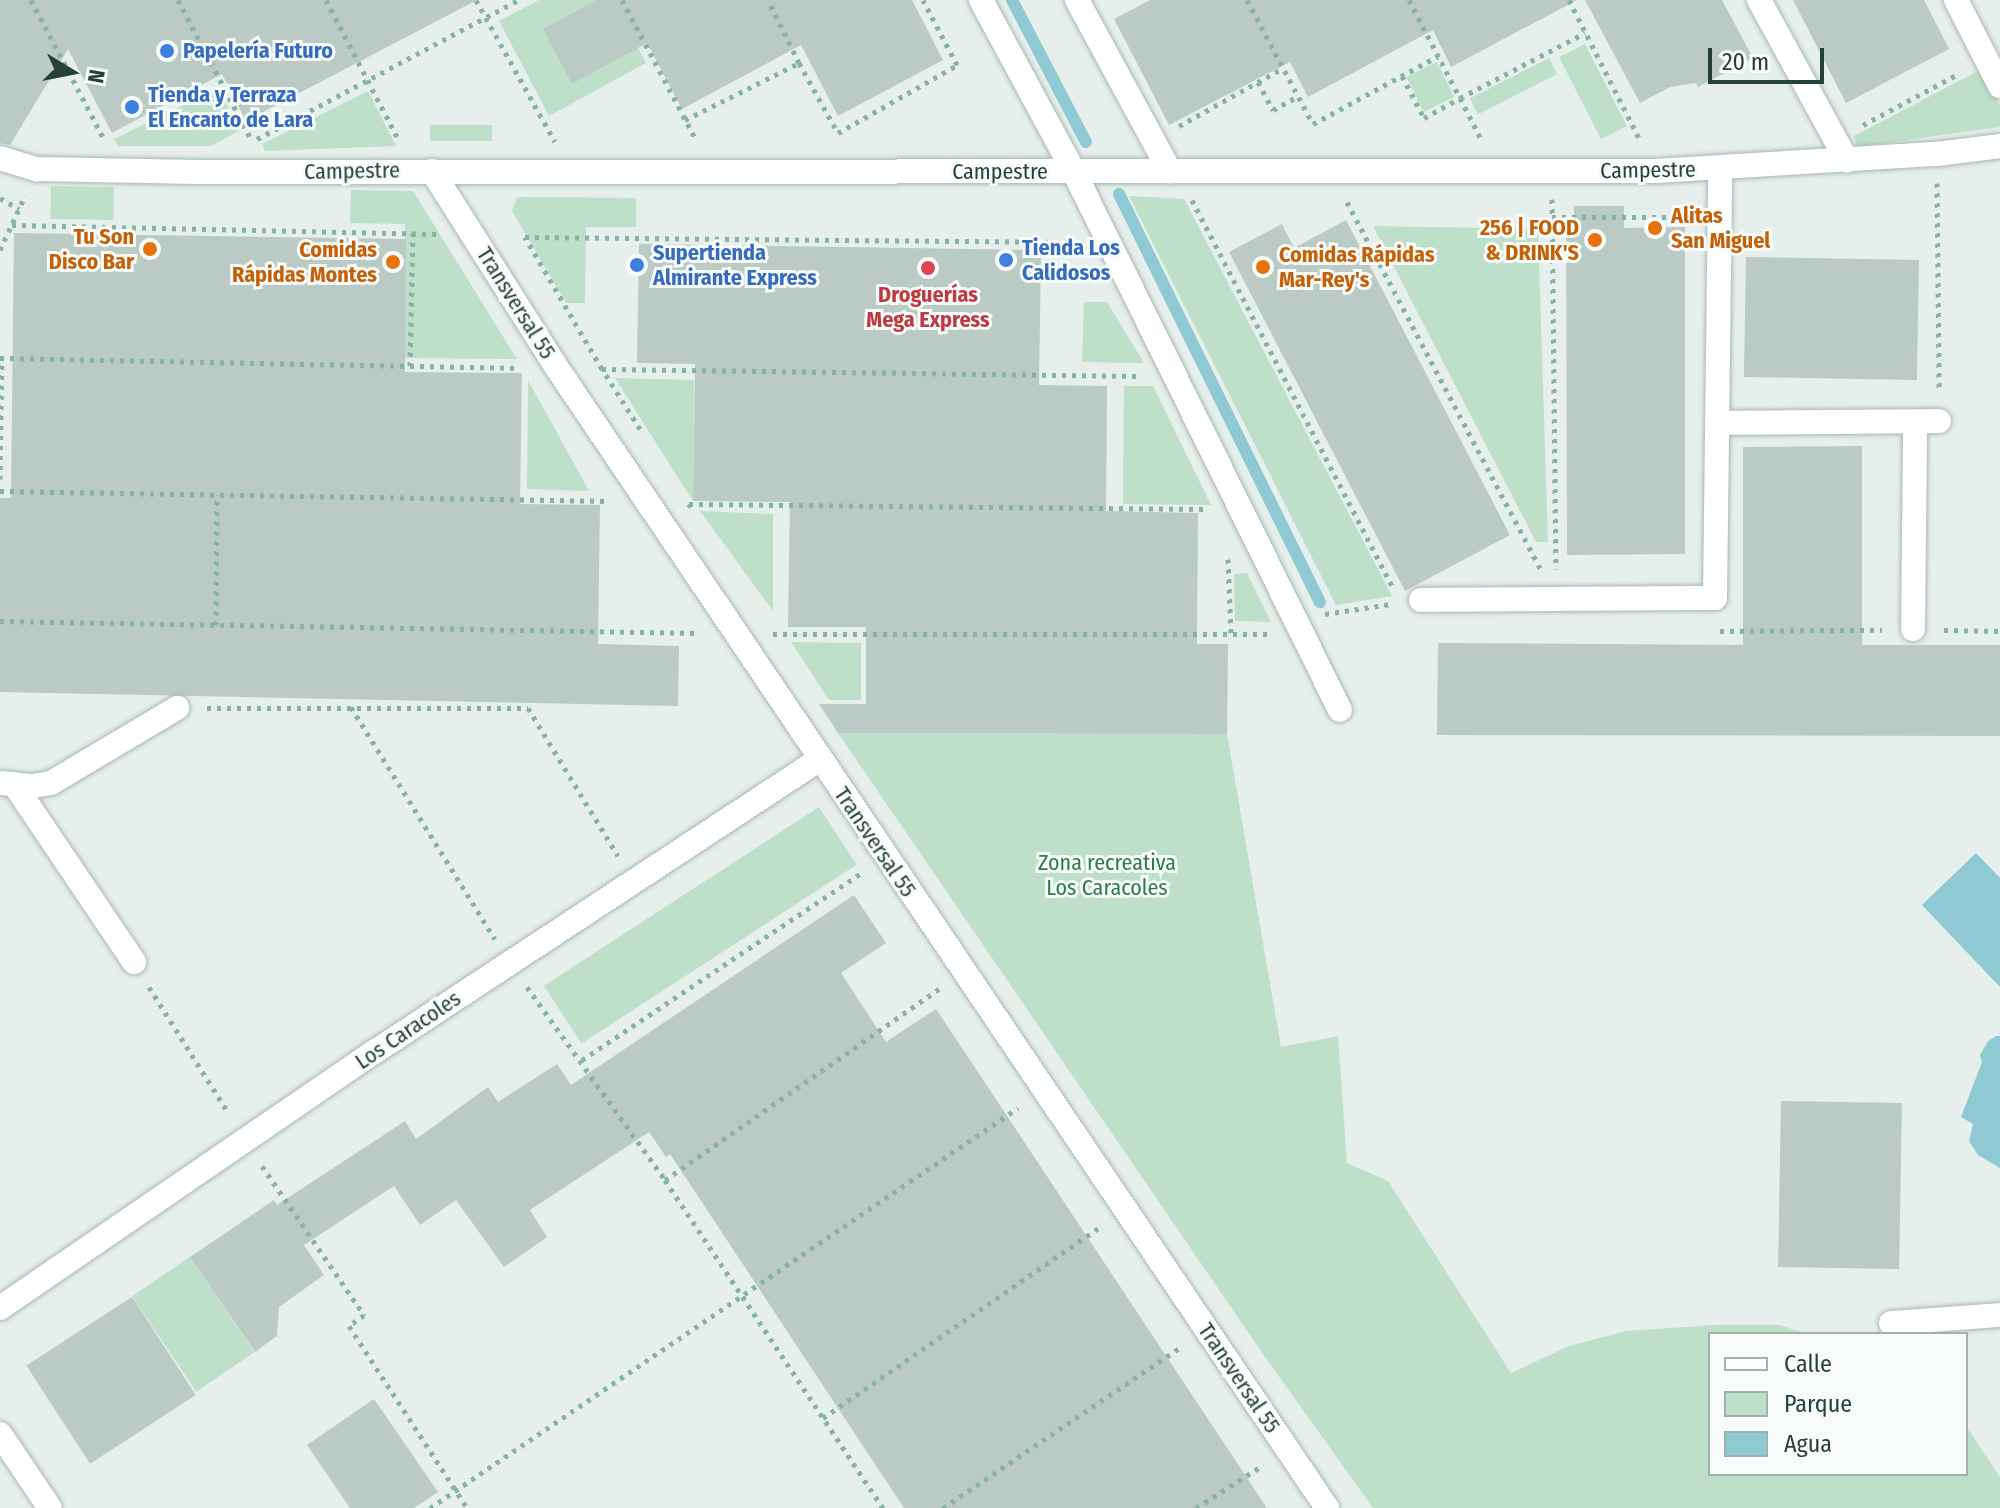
<!DOCTYPE html>
<html>
<head>
<meta charset="utf-8">
<style>
  body { margin:0 }
  #map { position:relative; width:2000px; height:1508px; overflow:hidden; background:#e6efeb; font-family:"Fira Sans Condensed",sans-serif }
  div>[style] { position:absolute }
  [style*='--x'] { left:calc(var(--x)*1px); top:calc(var(--y)*1px); width:calc(var(--w)*1px); rotate:calc(var(--a)*1deg) }
  .green>* { inset:0; background:#bfe0c8; transform-origin:0 0 }
  .water>* { inset:0; background:#8ec9d4 }
  .stream>* { height:12px; margin:-6px; padding:0 6px; transform-origin:6px; border-radius:6px; background:#8ec9d4 }
  .building>* { inset:0; background:#bbcac4; transform-origin:0 0 }
  .path>* { height:5px; margin-top:-2.5px; transform-origin:0; background:repeating-linear-gradient(90deg,#86b3a5 0 4px,transparent 0 10px) }
  .roads { filter:drop-shadow(0 0 2px #a8b8b2) drop-shadow(0 0 2px #a8b8b2) }
  .minor>* { height:24px; margin:-12px; padding:0 12px; transform-origin:12px; border-radius:12px; background:#fff }
  .dots>* { width:22px; height:22px; translate:-50% -50%; box-sizing:border-box; border:4px solid #f7fbf9; border-radius:50% }
  span { translate:-50% -50%; white-space:nowrap; text-align:center; line-height:1.15; -webkit-text-stroke:6px #f7fbf9; paint-order:stroke }
  .shop-label { font-size:22px; color:#366cbe; font-weight:700 }
  .left { translate:0 -50%; text-align:left }
  .street-label { font-size:22px; color:#24423a }
  .food-label { font-size:22px; color:#c56008; font-weight:700 }
  .right { translate:-100% -50%; text-align:right }
  .health-label { font-size:22px; color:#be3a42; font-weight:700 }
  .park-label { font-size:22px; color:#2d7a4b }
  .legend { position:absolute; left:1708px; top:1332px; width:260px; height:144px; box-sizing:border-box; background:#f7fbf9; border:2px solid #a3b1ad; margin:0; padding:10px 14px; list-style:none; font-size:24px; color:#24423a }
  .legend li { display:flex; align-items:center; gap:16px; height:40px }
  .legend b { width:40px; border:2px solid #a3b1ad }
  .north { position:absolute; left:32px; top:32px; width:80px; height:80px; -webkit-text-stroke:6px #f7fbf9; paint-order:stroke; rotate:100deg; font-size:22px; font-weight:700; line-height:32px; text-align:center; color:#24423a }
  .north::after { content:''; display:block; margin:auto; width:28px; height:36px; background:#24423a; clip-path:polygon(50% 0,100% 100%,50% 72%,0 100%) }
  .scale { position:absolute; left:1708px; top:48px; width:116px; height:36px; box-sizing:border-box; border:4px solid #24423a; border-top:0; padding-left:10px; font-size:24px; line-height:28px; white-space:nowrap; color:#24423a; -webkit-text-stroke:6px #f7fbf9; paint-order:stroke }
</style>
</head>
<body>
<div id="map">
  <div class="green">
    <i style="clip-path:polygon(539px 0,613px 0,646px 63px,549px 116px,499px 21px)"></i>
    <i style="left:1585px;top:44px;width:92px;height:29px;rotate:63deg"></i>
    <i style="left:1549px;top:58px;width:18px;height:89px;rotate:63deg"></i>
    <i style="left:1437px;top:62px;width:39px;height:34px;rotate:64deg"></i>
    <i style="clip-path:polygon(1982px 69px,2000px 106px,2000px 127px,1857px 147px,1854px 136px)"></i>
    <i style="clip-path:polygon(218px 88px,240px 130px,211px 146px,118px 146px,114px 139px)"></i>
    <i style="clip-path:polygon(368px 91px,396px 146px,265px 151px,262px 144px)"></i>
    <i style="left:492px;top:125px;width:16px;height:62px;rotate:90deg"></i>
    <i style="left:51px;top:186px;width:63px;height:33px;rotate:1deg"></i>
    <i style="clip-path:polygon(351px 190px,413px 191px,517px 359px,405px 358px,405px 224px,350px 223px)"></i>
    <i style="clip-path:polygon(1129px 196px,1184px 199px,1392px 596px,1336px 605px)"></i>
    <i style="clip-path:polygon(517px 197px,636px 198px,636px 227px,586px 227px,585px 303px,566px 303px,512px 211px)"></i>
    <i style="clip-path:polygon(1373px 226px,1538px 229px,1548px 542px,1536px 542px)"></i>
    <i style="clip-path:polygon(1084px 302px,1107px 302px,1144px 363px,1082px 362px)"></i>
    <i style="clip-path:polygon(615px 378px,694px 380px,693px 501px,680px 481px)"></i>
    <i style="clip-path:polygon(528px 380px,589px 491px,527px 489px)"></i>
    <i style="clip-path:polygon(1124px 386px,1153px 386px,1211px 505px,1123px 504px)"></i>
    <i style="clip-path:polygon(700px 511px,773px 514px,773px 611px)"></i>
    <i style="clip-path:polygon(1247px 573px,1271px 622px,1235px 621px,1234px 574px)"></i>
    <i style="clip-path:polygon(791px 642px,861px 643px,861px 700px,829px 700px)"></i>
    <i style="clip-path:polygon(838px 733px,1227px 734px,1281px 1047px,1338px 1036px,1347px 1163px,1388px 1181px,1511px 1373px,1569px 1346px,1626px 1331px,1715px 1325px,1779px 1325px,1807px 1334px,1710px 1334px,1710px 1474px,1966px 1474px,1966px 1426px,2000px 1477px,2000px 1508px,1373px 1508px,1265px 1357px)"></i>
    <i style="left:819px;top:807px;width:69px;height:328px;rotate:57deg"></i>
    <i style="left:190px;top:1257px;width:115px;height:70px;rotate:56deg"></i>
  </div>
  <div class="water">
    <i style="clip-path:polygon(1976px 853px,2000px 878px,2000px 987px,1922px 905px)"></i>
    <i style="clip-path:polygon(1996px 1036px,2000px 1036px,2000px 1168px,1978px 1155px,1969px 1141px,1973px 1124px,1961px 1117px,1982px 1062px,1980px 1055px,1988px 1041px)"></i>
  </div>
  <div class="stream">
    <i style="--x:1012;--y:0;--w:160;--a:62.5"></i>
    <i style="--x:1119;--y:194;--w:455;--a:63.8"></i>
  </div>
  <div class="building">
    <i style="clip-path:polygon(0 0,477px 0,246px 121px,222px 74px,112px 133px,68px 49px,10px 145px,0 143px)"></i>
    <i style="clip-path:polygon(596px 0,912px 0,943px 60px,838px 116px,801px 45px,682px 109px,647px 43px,572px 84px,543px 29px)"></i>
    <i style="clip-path:polygon(1150px 0,1577px 0,1451px 67px,1433px 30px,1308px 97px,1290px 62px,1169px 125px,1114px 19px)"></i>
    <i style="clip-path:polygon(1585px 0,1722px 0,1753px 58px,1698px 87px,1696px 83px,1670px 87px,1640px 103px)"></i>
    <i style="clip-path:polygon(1793px 0,1924px 0,1949px 49px,1846px 103px)"></i>
    <i style="clip-path:polygon(1574px 206px,1624px 206px,1624px 228px,1685px 227px,1685px 554px,1567px 555px,1566px 227px,1574px 228px)"></i>
    <i style="clip-path:polygon(1346px 220px,1510px 535px,1405px 591px,1229px 252px,1282px 224px,1294px 248px)"></i>
    <i style="clip-path:polygon(14px 233px,406px 239px,405px 372px,522px 373px,520px 504px,600px 505px,598px 644px,679px 646px,678px 706px,0 692px,0 498px,11px 498px)"></i>
    <i style="clip-path:polygon(639px 244px,1041px 250px,1039px 385px,1107px 386px,1106px 511px,1198px 513px,1197px 644px,1228px 644px,1227px 734px,838px 733px,819px 704px,866px 704px,866px 627px,788px 627px,790px 502px,693px 501px,695px 364px,637px 363px)"></i>
    <i style="left:1746px;top:257px;width:173px;height:120px;rotate:1deg"></i>
    <i style="clip-path:polygon(1862px 446px,1862px 645px,2000px 645px,2000px 736px,1437px 735px,1438px 643px,1743px 645px,1743px 447px)"></i>
    <i style="clip-path:polygon(854px 895px,886px 943px,841px 973px,886px 1042px,936px 1009px,1267px 1508px,904px 1508px,670px 1154px,666px 1157px,649px 1132px,530px 1210px,547px 1237px,504px 1267px,456px 1200px,420px 1225px,394px 1186px,304px 1245px,324px 1275px,279px 1307px,277px 1336px,255px 1352px,190px 1257px,274px 1200px,277px 1205px,405px 1121px,416px 1139px,488px 1087px,498px 1102px,557px 1064px,571px 1085px)"></i>
    <i style="left:1781px;top:1101px;width:121px;height:166px;rotate:1deg"></i>
    <i style="left:132px;top:1297px;width:117px;height:126px;rotate:57deg"></i>
    <i style="clip-path:polygon(374px 1399px,438px 1492px,414px 1508px,350px 1508px,307px 1445px)"></i>
  </div>
  <div class="path">
    <i style="--x:31;--y:0;--w:159;--a:62.3"></i>
    <i style="--x:178;--y:0;--w:159;--a:62.3"></i>
    <i style="--x:326;--y:0;--w:159;--a:62.6"></i>
    <i style="--x:476;--y:0;--w:162;--a:60.9"></i>
    <i style="--x:622;--y:0;--w:158;--a:62.1"></i>
    <i style="--x:1247;--y:0;--w:140;--a:62"></i>
    <i style="--x:1313;--y:124;--w:142;--a:-28.5"></i>
    <i style="--x:1409;--y:0;--w:110;--a:62.5"></i>
    <i style="--x:1460;--y:98;--w:141;--a:-27.5"></i>
    <i style="--x:1569;--y:0;--w:159;--a:63.1"></i>
    <i style="--x:799;--y:63;--w:80;--a:60.9"></i>
    <i style="--x:838;--y:133;--w:137;--a:-29.7"></i>
    <i style="--x:957;--y:65;--w:73;--a:-117.6"></i>
    <i style="--x:1402;--y:76;--w:47;--a:62.4"></i>
    <i style="--x:1424;--y:118;--w:41;--a:-29.1"></i>
    <i style="--x:1460;--y:98;--w:48;--a:62.9"></i>
    <i style="--x:1258;--y:82;--w:32;--a:62"></i>
    <i style="--x:1273;--y:110;--w:29;--a:-29"></i>
    <i style="--x:685;--y:120;--w:127;--a:-26.6"></i>
    <i style="--x:799;--y:63;--w:70;--a:-116.2"></i>
    <i style="--x:1863;--y:125;--w:110;--a:-28.2"></i>
    <i style="--x:1179;--y:126;--w:119;--a:-29.1"></i>
    <i style="--x:257;--y:139;--w:296;--a:-28"></i>
    <i style="--x:1937;--y:183;--w:206;--a:89.4"></i>
    <i style="--x:0;--y:198;--w:22;--a:30"></i>
    <i style="--x:1552;--y:199;--w:370;--a:89.4"></i>
    <i style="--x:1192;--y:200;--w:438;--a:62.6"></i>
    <i style="--x:1347;--y:202;--w:414;--a:62.2"></i>
    <i style="--x:1552;--y:217;--w:135;--a:0"></i>
    <i style="--x:12;--y:225;--w:425;--a:1.2"></i>
    <i style="--x:0;--y:250;--w:60;--a:-65.2"></i>
    <i style="--x:0;--y:358;--w:519;--a:1.1"></i>
    <i style="--x:410;--y:366;--w:133;--a:-88.7"></i>
    <i style="--x:602;--y:369;--w:153;--a:-120.3"></i>
    <i style="--x:525;--y:237;--w:549;--a:0.52"></i>
    <i style="--x:640;--y:429;--w:71;--a:-122.3"></i>
    <i style="--x:602;--y:369;--w:538;--a:0.75"></i>
    <i style="--x:0;--y:479;--w:121;--a:-89.1"></i>
    <i style="--x:0;--y:491;--w:608;--a:0.94"></i>
    <i style="--x:691;--y:507;--w:4;--a:-124"></i>
    <i style="--x:689;--y:504;--w:518;--a:0.55"></i>
    <i style="--x:1228;--y:559;--w:75;--a:87.7"></i>
    <i style="--x:1325;--y:614;--w:67;--a:-8.6"></i>
    <i style="--x:0;--y:621;--w:699;--a:0.98"></i>
    <i style="--x:216;--y:625;--w:130;--a:-89.6"></i>
    <i style="--x:1944;--y:630;--w:56;--a:1"></i>
    <i style="--x:1720;--y:631;--w:162;--a:-0.4"></i>
    <i style="--x:773;--y:634;--w:494;--a:0"></i>
    <i style="--x:351;--y:707;--w:273;--a:58.2"></i>
    <i style="--x:207;--y:708;--w:321;--a:0"></i>
    <i style="--x:528;--y:708;--w:173;--a:58.7"></i>
    <i style="--x:149;--y:987;--w:150;--a:57.8"></i>
    <i style="--x:527;--y:987;--w:237;--a:54.4"></i>
    <i style="--x:665;--y:1180;--w:394;--a:56.4"></i>
    <i style="--x:582;--y:1060;--w:338;--a:-33.8"></i>
    <i style="--x:262;--y:1166;--w:181;--a:55.6"></i>
    <i style="--x:364;--y:1315;--w:19;--a:144"></i>
    <i style="--x:349;--y:1326;--w:217;--a:57"></i>
    <i style="--x:665;--y:1180;--w:335;--a:-34.9"></i>
    <i style="--x:823;--y:1418;--w:338;--a:-34.6"></i>
    <i style="--x:430;--y:1508;--w:711;--a:-34.23"></i>
    <i style="--x:943;--y:1508;--w:289;--a:-34.1"></i>
    <i style="--x:1196;--y:1508;--w:80;--a:-32.7"></i>
  </div>
  <div class="roads">
    <div class="minor">
      <i style="--x:981;--y:0;--w:196;--a:61.6"></i>
      <i style="--x:1074;--y:172;--w:600;--a:63.69"></i>
      <i style="--x:1077;--y:0;--w:195;--a:61.5"></i>
      <i style="--x:1759;--y:0;--w:183;--a:61.3"></i>
      <i style="--x:1956;--y:0;--w:97;--a:62.9"></i>
      <i style="--x:0;--y:158;--w:39;--a:17"></i>
      <i style="--x:37;--y:169;--w:161;--a:1.1"></i>
      <i style="--x:198;--y:172;--w:1458;--a:-0.04"></i>
      <i style="--x:1656;--y:171;--w:282;--a:-3.5"></i>
      <i style="--x:1937;--y:154;--w:64;--a:-7.2"></i>
      <i style="--x:432;--y:171;--w:233;--a:57.6"></i>
      <i style="--x:557;--y:368;--w:1376;--a:55.96"></i>
      <i style="--x:1717;--y:423;--w:222;--a:-0.5"></i>
      <i style="--x:1421;--y:600;--w:294;--a:-0.4"></i>
      <i style="--x:1715;--y:598;--w:430;--a:-89.3"></i>
      <i style="--x:1913;--y:629;--w:207;--a:-89.4"></i>
      <i style="--x:2;--y:783;--w:30;--a:6"></i>
      <i style="--x:32;--y:786;--w:19;--a:-9"></i>
      <i style="--x:51;--y:783;--w:147;--a:-30.8"></i>
      <i style="--x:14;--y:784;--w:215;--a:56"></i>
      <i style="--x:0;--y:1308;--w:455;--a:-34.4"></i>
      <i style="--x:376;--y:1051;--w:531;--a:-33.33"></i>
      <i style="--x:1891;--y:1323;--w:109;--a:-4.2"></i>
      <i style="--x:0;--y:1434;--w:89;--a:56"></i>
    </div>
  </div>
  <div class="dots">
    <i style="left:167px;top:51px;background:#3f7fe0"></i>
    <i style="left:132px;top:107px;background:#3f7fe0"></i>
    <i style="left:1655px;top:228px;background:#e8710a"></i>
    <i style="left:1595px;top:240px;background:#e8710a"></i>
    <i style="left:150px;top:249px;background:#e8710a"></i>
    <i style="left:1006px;top:260px;background:#3f7fe0"></i>
    <i style="left:393px;top:262px;background:#e8710a"></i>
    <i style="left:637px;top:265px;background:#3f7fe0"></i>
    <i style="left:1263px;top:267px;background:#e8710a"></i>
    <i style="left:928px;top:268px;background:#e0444e"></i>
  </div>
  <div class="shop-label">
    <span class="left" style="left:183px;top:51px">Papelería Futuro</span>
    <span class="left" style="left:148px;top:107px">Tienda y Terraza<br>El Encanto de Lara</span>
    <span class="left" style="left:1022px;top:260px">Tienda Los<br>Calidosos</span>
    <span class="left" style="left:653px;top:265px">Supertienda<br>Almirante Express</span>
  </div>
  <div class="street-label">
    <span style="left:1648px;top:170px;rotate:-1deg">Campestre</span>
    <span style="left:352px;top:171px;rotate:-1deg">Campestre</span>
    <span style="left:1000px;top:172px">Campestre</span>
    <span style="left:516px;top:303px;rotate:58deg">Transversal 55</span>
    <span style="left:875px;top:842px;rotate:56deg">Transversal 55</span>
    <span style="left:408px;top:1030px;rotate:-34deg">Los Caracoles</span>
    <span style="left:1239px;top:1378px;rotate:56deg">Transversal 55</span>
  </div>
  <div class="food-label">
    <span class="left" style="left:1671px;top:228px">Alitas<br>San Miguel</span>
    <span class="right" style="left:1579px;top:240px">256 | FOOD<br>&amp; DRINK'S</span>
    <span class="right" style="left:134px;top:249px">Tu Son<br>Disco Bar</span>
    <span class="right" style="left:377px;top:262px">Comidas<br>Rápidas Montes</span>
    <span class="left" style="left:1279px;top:267px">Comidas Rápidas<br>Mar-Rey's</span>
  </div>
  <div class="health-label">
    <span style="left:928px;top:307px">Droguerías<br>Mega Express</span>
  </div>
  <div class="park-label">
    <span style="left:1107px;top:875px">Zona recreativa<br>Los Caracoles</span>
  </div>
  <ul class="legend">
  <li><b style="height:10px;background:#fff"></b>Calle</li>
  <li><b style="height:22px;background:#bfe0c8"></b>Parque</li>
  <li><b style="height:22px;background:#8ec9d4"></b>Agua</li>
  </ul>
  <div class="north">N</div>
  <div class="scale">20 m</div>
</div>
</body>
</html>
